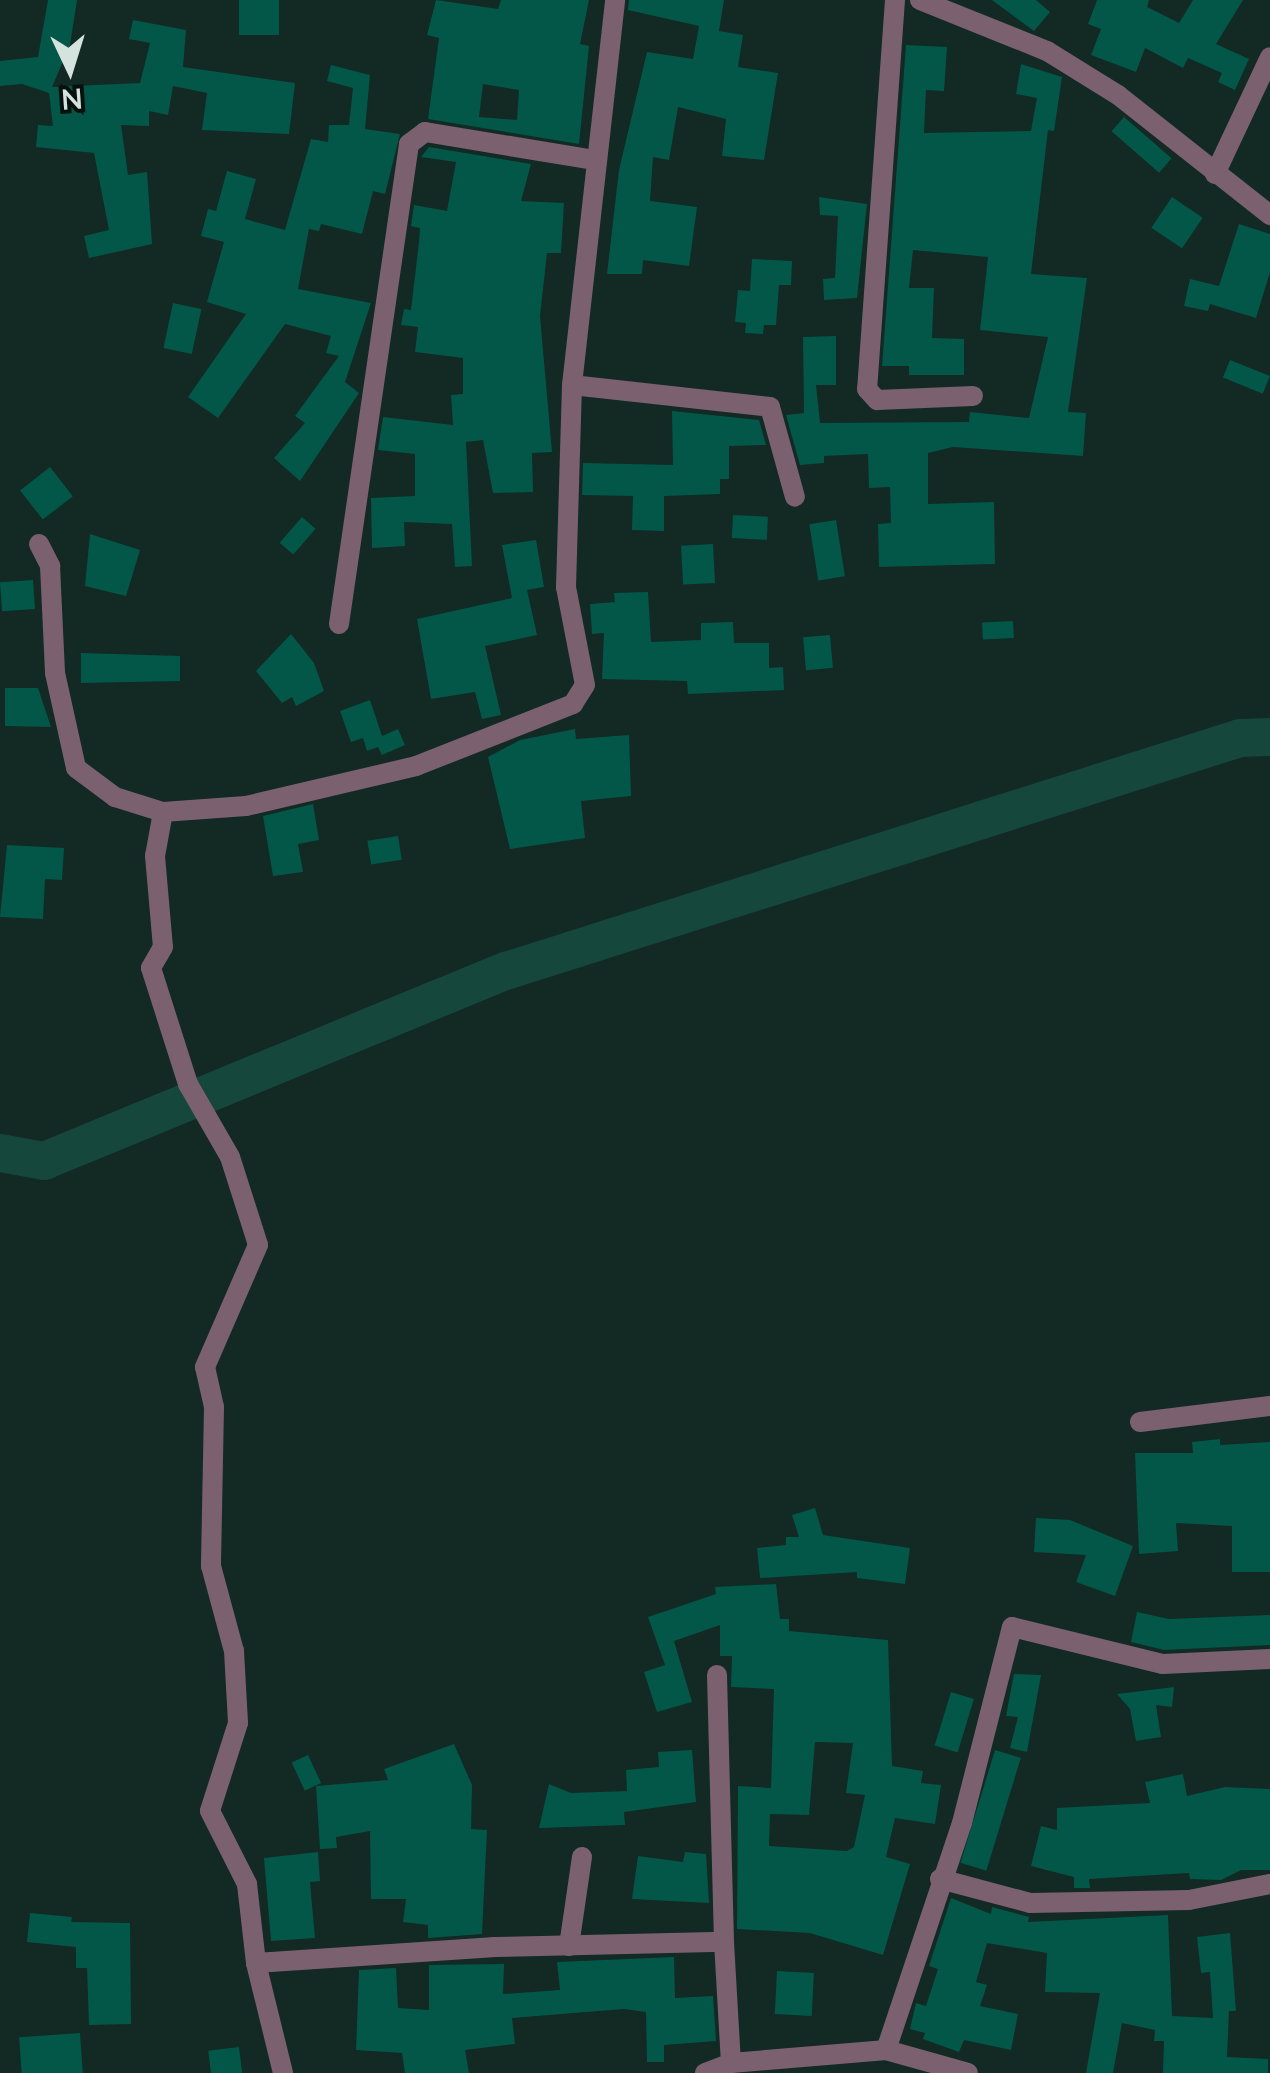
<!DOCTYPE html>
<html>
<head>
<meta charset="utf-8">
<style>
  body { margin:0 }
  #map { position:relative; width:1270px; height:2073px; overflow:hidden; background:#122924; font-family:Lato,sans-serif }
  div>[style] { position:absolute }
  [style*='--x'] { left:calc(var(--x)*1px); top:calc(var(--y)*1px); width:calc(var(--w)*1px); rotate:calc(var(--a)*1deg) }
  .river>* { height:38px; margin:-19px; padding:0 19px; transform-origin:19px; border-radius:19px; background:#15473c }
  .building>* { inset:0; background:#035748; transform-origin:0 0 }
  .minor>* { height:20px; margin:-10px; padding:0 10px; transform-origin:10px; border-radius:10px; background:#7b6070 }
  span { translate:-50% -50%; white-space:nowrap; text-align:center; line-height:1.15; -webkit-text-stroke:10px #06100d; paint-order:stroke }
  .north { position:absolute; left:20px; top:20px; width:100px; height:100px; -webkit-text-stroke:8px #06100d; paint-order:stroke; rotate:176deg; font-size:28px; font-weight:700; line-height:40px; text-align:center; color:#d5e3df }
  .north::after { content:''; display:block; margin:auto; width:35px; height:45px; background:#d5e3df; clip-path:polygon(50% 0,100% 100%,50% 72%,0 100%) }
</style>
</head>
<body>
<div id="map">
  <div class="river">
    <i style="--x:0;--y:1153;--w:45;--a:10.3"></i>
    <i style="--x:44;--y:1161;--w:500;--a:-22.4"></i>
    <i style="--x:506;--y:971;--w:770;--a:-17.61"></i>
    <i style="--x:1240;--y:738;--w:30;--a:-2"></i>
  </div>
  <div class="building">
    <i style="clip-path:polygon(48px 0,77px 0,70px 45px,52px 87px,140px 83px,150px 43px,129px 39px,133px 20px,186px 30px,183px 67px,295px 83px,289px 134px,202px 130px,207px 93px,173px 86px,168px 115px,149px 111px,149px 126px,121px 125px,128px 175px,147px 172px,152px 244px,89px 258px,84px 236px,109px 230px,94px 153px,36px 147px,38px 125px,53px 126px,49px 93px,22px 84px,0 86px,0 61px,38px 57px)"></i>
    <i style="left:239px;top:0;width:40px;height:35px"></i>
    <i style="clip-path:polygon(evenodd,436px 0,498px 9px,501px 0,589px 0,580px 44px,589px 46px,579px 144px,428px 119px,439px 38px,427px 35px,436px 0,483px 84px,519px 90px,517px 120px,479px 117px,483px 84px)"></i>
    <i style="clip-path:polygon(629px 0,724px 0,719px 31px,743px 35px,738px 67px,778px 73px,764px 160px,722px 156px,726px 119px,678px 107px,669px 160px,653px 157px,650px 201px,697px 207px,689px 266px,643px 260px,642px 274px,607px 274px,619px 170px,647px 52px,693px 59px,699px 26px,628px 10px)"></i>
    <i style="clip-path:polygon(992px 0,1036px 0,1050px 12px,1034px 31px)"></i>
    <i style="clip-path:polygon(1097px 0,1149px 0,1147px 7px,1179px 23px,1193px 0,1243px 0,1216px 44px,1249px 59px,1235px 90px,1218px 82px,1222px 73px,1188px 58px,1183px 68px,1145px 48px,1136px 72px,1091px 55px,1101px 29px,1088px 24px)"></i>
    <i style="clip-path:polygon(906px 45px,947px 47px,944px 91px,926px 90px,924px 133px,1031px 131px,1037px 98px,1016px 94px,1021px 64px,1062px 77px,1054px 131px,1048px 130px,1031px 274px,1087px 278px,1068px 412px,1086px 413px,1083px 456px,953px 447px,928px 453px,928px 504px,994px 502px,995px 564px,879px 567px,878px 524px,891px 523px,890px 487px,869px 488px,868px 454px,824px 456px,824px 463px,800px 465px,786px 415px,804px 413px,803px 337px,836px 336px,836px 385px,816px 385px,820px 423px,969px 422px,970px 412px,1029px 418px,1048px 337px,980px 330px,988px 257px,913px 250px,909px 288px,934px 288px,932px 338px,964px 339px,964px 375px,909px 375px,909px 366px,882px 366px)"></i>
    <i style="clip-path:polygon(331px 65px,370px 75px,365px 129px,400px 134px,385px 194px,373px 191px,362px 234px,321px 224px,319px 231px,309px 229px,298px 289px,371px 303px,345px 382px,359px 393px,300px 481px,274px 458px,305px 423px,295px 416px,339px 356px,326px 353px,331px 336px,285px 324px,218px 418px,188px 397px,246px 314px,207px 302px,224px 242px,201px 236px,208px 209px,216px 211px,227px 171px,256px 179px,245px 219px,285px 230px,311px 139px,328px 142px,329px 125px,349px 125px,353px 88px,327px 81px)"></i>
    <i style="left:1124px;top:117px;width:63px;height:19px;rotate:41deg"></i>
    <i style="clip-path:polygon(429px 147px,531px 164px,521px 201px,564px 203px,561px 253px,547px 253px,540px 316px,552px 452px,532px 453px,533px 492px,493px 493px,483px 440px,466px 442px,472px 566px,455px 567px,452px 524px,404px 522px,405px 546px,372px 548px,371px 498px,415px 496px,415px 454px,378px 450px,383px 417px,453px 425px,451px 395px,463px 394px,463px 358px,415px 352px,418px 327px,401px 325px,404px 309px,411px 310px,419px 242px,420px 228px,411px 226px,414px 205px,447px 211px,456px 162px,421px 157px)"></i>
    <i style="clip-path:polygon(819px 197px,867px 204px,857px 298px,824px 300px,823px 279px,835px 278px,838px 216px,820px 215px)"></i>
    <i style="left:1172px;top:197px;width:37px;height:37px;rotate:34deg"></i>
    <i style="clip-path:polygon(1239px 224px,1270px 234px,1270px 272px,1256px 318px,1210px 304px,1208px 311px,1184px 306px,1190px 279px,1219px 286px)"></i>
    <i style="clip-path:polygon(752px 259px,792px 261px,791px 285px,779px 285px,776px 325px,764px 325px,763px 334px,745px 333px,746px 323px,735px 322px,738px 290px,750px 291px)"></i>
    <i style="left:173px;top:303px;width:29px;height:46px;rotate:12deg"></i>
    <i style="left:1230px;top:360px;width:43px;height:19px;rotate:22deg"></i>
    <i style="clip-path:polygon(672px 411px,759px 420px,766px 445px,729px 446px,729px 479px,720px 479px,720px 494px,664px 496px,664px 531px,632px 530px,633px 496px,582px 495px,583px 463px,673px 465px)"></i>
    <i style="left:50px;top:467px;width:37px;height:38px;rotate:52deg"></i>
    <i style="left:733px;top:515px;width:35px;height:23px;rotate:3deg"></i>
    <i style="left:302px;top:517px;width:18px;height:34px;rotate:41deg"></i>
    <i style="left:836px;top:520px;width:57px;height:27px;rotate:81deg"></i>
    <i style="clip-path:polygon(90px 534px,140px 550px,126px 596px,85px 586px)"></i>
    <i style="clip-path:polygon(536px 540px,544px 587px,527px 590px,537px 635px,485px 646px,501px 715px,482px 719px,475px 692px,431px 699px,417px 619px,512px 598px,502px 545px)"></i>
    <i style="left:713px;top:544px;width:39px;height:32px;rotate:87deg"></i>
    <i style="left:33px;top:580px;width:29px;height:33px;rotate:86deg"></i>
    <i style="clip-path:polygon(648px 592px,651px 642px,701px 640px,701px 623px,733px 622px,734px 643px,769px 643px,769px 668px,783px 667px,784px 690px,688px 694px,687px 681px,602px 679px,604px 633px,592px 634px,590px 604px,615px 602px,614px 593px)"></i>
    <i style="left:1013px;top:621px;width:17px;height:31px;rotate:87deg"></i>
    <i style="clip-path:polygon(291px 634px,314px 663px,324px 691px,296px 706px,292px 697px,282px 703px,256px 671px)"></i>
    <i style="left:830px;top:635px;width:33px;height:27px;rotate:85deg"></i>
    <i style="clip-path:polygon(81px 653px,180px 656px,180px 681px,81px 683px)"></i>
    <i style="clip-path:polygon(5px 688px,38px 688px,51px 727px,5px 726px)"></i>
    <i style="clip-path:polygon(370px 700px,382px 736px,398px 729px,405px 745px,382px 755px,378px 747px,367px 751px,363px 738px,351px 742px,340px 711px)"></i>
    <i style="clip-path:polygon(575px 729px,576px 739px,629px 735px,631px 796px,581px 801px,585px 838px,510px 849px,488px 757px,520px 740px)"></i>
    <i style="clip-path:polygon(313px 804px,319px 840px,298px 844px,303px 872px,273px 876px,263px 816px)"></i>
    <i style="left:398px;top:836px;width:24px;height:31px;rotate:81deg"></i>
    <i style="clip-path:polygon(7px 845px,64px 848px,62px 880px,45px 879px,43px 919px,0 917px)"></i>
    <i style="clip-path:polygon(1220px 1439px,1220px 1445px,1270px 1442px,1270px 1572px,1232px 1572px,1232px 1526px,1176px 1523px,1178px 1551px,1139px 1554px,1135px 1453px,1193px 1453px,1192px 1442px)"></i>
    <i style="clip-path:polygon(815px 1508px,823px 1535px,910px 1548px,905px 1584px,857px 1578px,857px 1572px,760px 1578px,757px 1548px,786px 1545px,786px 1537px,799px 1537px,792px 1515px)"></i>
    <i style="clip-path:polygon(1036px 1518px,1070px 1520px,1133px 1546px,1115px 1596px,1076px 1582px,1086px 1555px,1034px 1552px)"></i>
    <i style="clip-path:polygon(evenodd,776px 1584px,780px 1619px,789px 1619px,789px 1631px,888px 1640px,892px 1766px,923px 1771px,921px 1783px,941px 1785px,935px 1824px,895px 1818px,886px 1857px,910px 1864px,883px 1955px,810px 1933px,737px 1929px,738px 1786px,771px 1788px,774px 1689px,731px 1687px,732px 1656px,720px 1656px,720px 1625px,674px 1641px,692px 1702px,657px 1712px,644px 1672px,665px 1665px,648px 1617px,716px 1594px,715px 1587px,776px 1584px,815px 1742px,853px 1743px,846px 1793px,865px 1795px,854px 1847px,847px 1851px,769px 1846px,770px 1814px,809px 1815px,815px 1742px)"></i>
    <i style="clip-path:polygon(1137px 1612px,1169px 1619px,1270px 1615px,1270px 1645px,1164px 1650px,1131px 1642px)"></i>
    <i style="clip-path:polygon(1014px 1674px,1041px 1675px,1027px 1752px,1010px 1748px,1018px 1717px,1006px 1716px)"></i>
    <i style="clip-path:polygon(1174px 1687px,1172px 1707px,1156px 1705px,1161px 1737px,1136px 1741px,1130px 1709px,1117px 1694px)"></i>
    <i style="left:951px;top:1692px;width:24px;height:56px;rotate:17deg"></i>
    <i style="clip-path:polygon(454px 1744px,472px 1785px,471px 1829px,487px 1830px,482px 1934px,428px 1938px,428px 1925px,403px 1922px,406px 1899px,371px 1899px,370px 1831px,336px 1837px,337px 1848px,320px 1849px,316px 1786px,388px 1780px,384px 1769px)"></i>
    <i style="clip-path:polygon(692px 1750px,696px 1802px,624px 1812px,625px 1825px,539px 1828px,549px 1784px,571px 1793px,627px 1791px,626px 1770px,659px 1767px,658px 1752px)"></i>
    <i style="left:995px;top:1750px;width:27px;height:118px;rotate:17deg"></i>
    <i style="left:308px;top:1755px;width:31px;height:18px;rotate:65deg"></i>
    <i style="clip-path:polygon(1183px 1774px,1187px 1796px,1225px 1787px,1270px 1789px,1270px 1870px,1241px 1870px,1221px 1880px,1190px 1879px,1189px 1873px,1089px 1879px,1090px 1888px,1074px 1888px,1074px 1877px,1031px 1866px,1041px 1826px,1057px 1830px,1057px 1808px,1150px 1803px,1145px 1782px)"></i>
    <i style="clip-path:polygon(318px 1852px,320px 1881px,310px 1882px,315px 1938px,271px 1941px,264px 1858px)"></i>
    <i style="clip-path:polygon(685px 1852px,706px 1854px,709px 1903px,632px 1899px,638px 1856px,683px 1862px)"></i>
    <i style="clip-path:polygon(951px 1898px,991px 1914px,992px 1907px,1029px 1917px,1028px 1922px,1168px 1915px,1172px 2016px,1213px 2018px,1210px 1972px,1201px 1973px,1197px 1937px,1230px 1933px,1236px 2011px,1229px 2011px,1227px 2057px,1268px 2059px,1268px 2073px,1163px 2073px,1164px 2041px,1154px 2041px,1155px 2030px,1122px 2023px,1113px 2073px,1086px 2073px,1100px 1993px,1045px 1992px,1047px 1953px,987px 1943px,976px 1982px,987px 1985px,980px 2006px,1018px 2014px,1011px 2050px,964px 2040px,959px 2052px,923px 2039px,925px 2033px,910px 2029px,916px 2003px,926px 2006px,938px 1969px,929px 1966px)"></i>
    <i style="clip-path:polygon(30px 1913px,72px 1917px,71px 1922px,130px 1923px,131px 2024px,89px 2025px,87px 1968px,76px 1968px,76px 1947px,27px 1942px)"></i>
    <i style="clip-path:polygon(674px 1957px,675px 1998px,713px 1996px,716px 2041px,664px 2045px,664px 2062px,647px 2062px,646px 2012px,624px 2009px,512px 2018px,515px 2044px,465px 2050px,469px 2073px,405px 2073px,402px 2053px,356px 2050px,359px 1970px,396px 1968px,398px 2008px,429px 2010px,429px 1965px,504px 1964px,503px 1994px,560px 1990px,557px 1962px)"></i>
    <i style="left:777px;top:1971px;width:37px;height:43px;rotate:3deg"></i>
    <i style="left:80px;top:2033px;width:40px;height:61px;rotate:86deg"></i>
    <i style="left:239px;top:2047px;width:26px;height:31px;rotate:83deg"></i>
  </div>
  <div class="minor">
    <i style="--x:895;--y:0;--w:390;--a:94.1"></i>
    <i style="--x:867;--y:389;--w:15;--a:48"></i>
    <i style="--x:877;--y:400;--w:96;--a:-2.4"></i>
    <i style="--x:920;--y:0;--w:137;--a:21.9"></i>
    <i style="--x:1047;--y:51;--w:84;--a:31.8"></i>
    <i style="--x:1118;--y:95;--w:194;--a:38.3"></i>
    <i style="--x:1215;--y:174;--w:129;--a:-64.8"></i>
    <i style="--x:572;--y:385;--w:199;--a:6.3"></i>
    <i style="--x:770;--y:407;--w:93;--a:74.5"></i>
    <i style="--x:39;--y:544;--w:25;--a:63"></i>
    <i style="--x:50;--y:566;--w:107;--a:87.3"></i>
    <i style="--x:55;--y:673;--w:97;--a:77.5"></i>
    <i style="--x:76;--y:768;--w:49;--a:36.6"></i>
    <i style="--x:115;--y:797;--w:50;--a:17.4"></i>
    <i style="--x:163;--y:812;--w:83;--a:-4.1"></i>
    <i style="--x:246;--y:806;--w:175;--a:-13.2"></i>
    <i style="--x:416;--y:766;--w:169;--a:-21.5"></i>
    <i style="--x:573;--y:704;--w:22;--a:-58"></i>
    <i style="--x:585;--y:685;--w:100;--a:-101"></i>
    <i style="--x:566;--y:587;--w:202;--a:-88.3"></i>
    <i style="--x:572;--y:385;--w:387;--a:-83.6"></i>
    <i style="--x:339;--y:624;--w:485;--a:-81.7"></i>
    <i style="--x:409;--y:144;--w:20;--a:-37"></i>
    <i style="--x:425;--y:132;--w:171;--a:9.4"></i>
    <i style="--x:163;--y:812;--w:45;--a:100.3"></i>
    <i style="--x:155;--y:856;--w:91;--a:85"></i>
    <i style="--x:163;--y:947;--w:24;--a:120"></i>
    <i style="--x:151;--y:968;--w:122;--a:72.3"></i>
    <i style="--x:188;--y:1084;--w:84;--a:60.1"></i>
    <i style="--x:230;--y:1157;--w:92;--a:72.3"></i>
    <i style="--x:258;--y:1245;--w:133;--a:113.5"></i>
    <i style="--x:205;--y:1367;--w:41;--a:77.3"></i>
    <i style="--x:214;--y:1407;--w:159;--a:91.1"></i>
    <i style="--x:211;--y:1566;--w:88;--a:74.9"></i>
    <i style="--x:234;--y:1651;--w:72;--a:86.8"></i>
    <i style="--x:238;--y:1723;--w:92;--a:107.7"></i>
    <i style="--x:210;--y:1811;--w:82;--a:63.1"></i>
    <i style="--x:247;--y:1884;--w:80;--a:83.5"></i>
    <i style="--x:1140;--y:1422;--w:131;--a:-7"></i>
    <i style="--x:717;--y:1675;--w:267;--a:88.5"></i>
    <i style="--x:940;--y:1879;--w:93;--a:14.9"></i>
    <i style="--x:1030;--y:1903;--w:159;--a:-1.1"></i>
    <i style="--x:1189;--y:1900;--w:83;--a:-11.2"></i>
    <i style="--x:569;--y:1946;--w:90;--a:-81.7"></i>
    <i style="--x:886;--y:2050;--w:239;--a:-71.5"></i>
    <i style="--x:962;--y:1823;--w:202;--a:-75.7"></i>
    <i style="--x:1012;--y:1627;--w:155;--a:13.8"></i>
    <i style="--x:1163;--y:1664;--w:107;--a:-2.7"></i>
    <i style="--x:283;--y:2073;--w:113;--a:-103.8"></i>
    <i style="--x:256;--y:1963;--w:240;--a:-3.8"></i>
    <i style="--x:495;--y:1947;--w:229;--a:-1.3"></i>
    <i style="--x:724;--y:1942;--w:121;--a:86.7"></i>
    <i style="--x:705;--y:2073;--w:28;--a:-21"></i>
    <i style="--x:731;--y:2063;--w:156;--a:-4.8"></i>
    <i style="--x:886;--y:2050;--w:85;--a:15.7"></i>
  </div>
  <div class="north">N</div>
</div>
</body>
</html>
